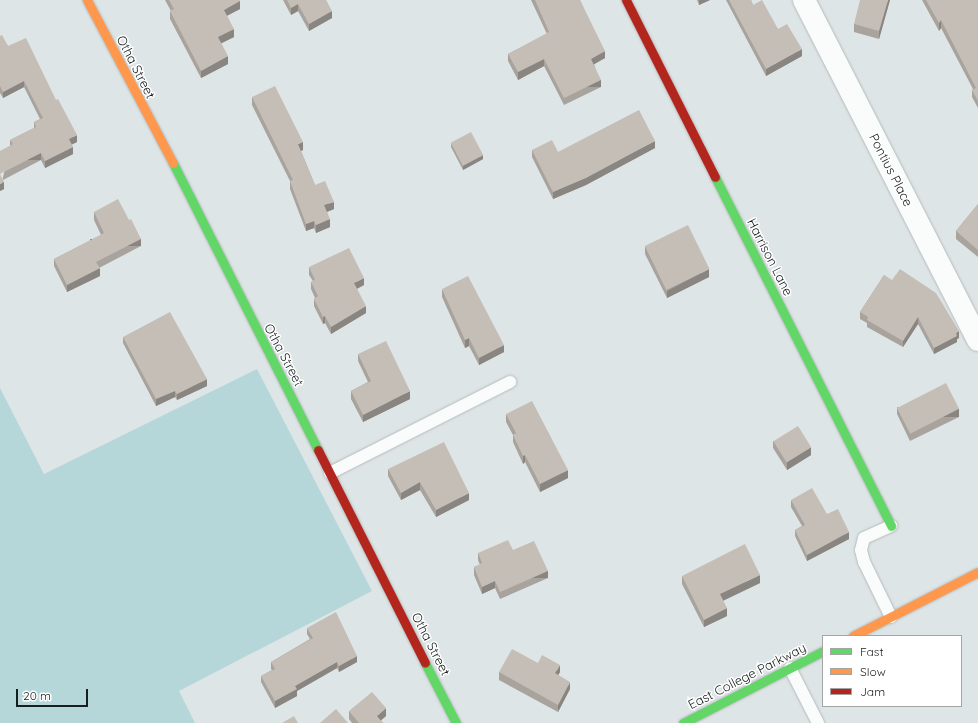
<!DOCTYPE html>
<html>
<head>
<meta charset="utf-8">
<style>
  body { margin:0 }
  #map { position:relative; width:978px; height:723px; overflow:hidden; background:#dee5e6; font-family:Quicksand,sans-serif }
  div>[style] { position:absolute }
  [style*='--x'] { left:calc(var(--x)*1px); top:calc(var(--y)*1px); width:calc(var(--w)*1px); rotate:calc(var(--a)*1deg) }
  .green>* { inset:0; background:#b6d7da }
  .roads { filter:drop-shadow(0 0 1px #b5bbbb) drop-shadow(0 0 1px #b5bbbb) }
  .lane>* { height:12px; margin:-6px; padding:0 6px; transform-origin:6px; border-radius:6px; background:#fafbfb }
  .street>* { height:22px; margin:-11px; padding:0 11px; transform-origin:11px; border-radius:11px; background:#fafbfb }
  .fast>* { height:9px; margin:-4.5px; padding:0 4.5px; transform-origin:4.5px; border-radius:4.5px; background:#63d668 }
  .slow>* { height:9px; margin:-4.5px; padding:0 4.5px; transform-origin:4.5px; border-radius:4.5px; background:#ff974d }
  .jam>* { height:9px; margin:-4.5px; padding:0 4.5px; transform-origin:4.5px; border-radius:4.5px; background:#b3261e }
  .wall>* { inset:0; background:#a9a39d }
  .shaded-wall>* { inset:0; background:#898580; transform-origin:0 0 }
  .building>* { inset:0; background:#c4beb7; transform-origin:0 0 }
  span { translate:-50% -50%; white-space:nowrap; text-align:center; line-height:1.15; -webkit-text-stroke:3px #fff; paint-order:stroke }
  .street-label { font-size:13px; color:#181d1e }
  .legend { position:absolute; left:822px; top:635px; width:140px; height:72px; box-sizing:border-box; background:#fff; border:1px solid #a3a5a5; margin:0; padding:5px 7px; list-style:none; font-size:12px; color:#181d1e }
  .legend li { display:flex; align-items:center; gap:8px; height:20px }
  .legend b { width:20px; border:1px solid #a3a5a5 }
  .scale { position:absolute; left:16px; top:689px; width:72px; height:18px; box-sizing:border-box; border:2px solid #181d1e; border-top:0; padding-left:5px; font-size:12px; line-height:14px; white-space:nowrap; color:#181d1e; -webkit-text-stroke:3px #fff; paint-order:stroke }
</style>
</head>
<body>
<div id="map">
  <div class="green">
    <i style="clip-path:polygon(257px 369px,372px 591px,179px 691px,195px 723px,0 723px,0 388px,44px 474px)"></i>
  </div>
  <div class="roads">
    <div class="lane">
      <i style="--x:330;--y:473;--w:202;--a:-26.8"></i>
      <i style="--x:891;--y:617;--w:61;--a:-116.1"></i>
      <i style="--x:864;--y:562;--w:12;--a:-104"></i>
      <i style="--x:861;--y:550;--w:12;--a:-76"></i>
      <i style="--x:864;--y:538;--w:30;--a:-24"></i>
      <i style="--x:790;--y:668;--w:62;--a:63"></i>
    </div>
    <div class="street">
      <i style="--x:804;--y:0;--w:382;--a:62.9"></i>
    </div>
    <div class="fast">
      <i style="--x:173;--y:163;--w:322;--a:63.2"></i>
      <i style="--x:715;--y:177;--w:391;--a:63.2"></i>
      <i style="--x:425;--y:663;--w:68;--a:62.7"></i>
      <i style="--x:683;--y:723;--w:157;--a:-27.2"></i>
    </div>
    <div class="slow">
      <i style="--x:87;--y:0;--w:184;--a:62.2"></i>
      <i style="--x:853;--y:636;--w:140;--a:-27.1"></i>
    </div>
    <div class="jam">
      <i style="--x:626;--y:0;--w:198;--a:63.3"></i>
      <i style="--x:318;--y:450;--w:238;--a:63.3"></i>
    </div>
  </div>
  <div class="wall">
    <i style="clip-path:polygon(165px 0,240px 0,240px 9px,227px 16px,234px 37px,221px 43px,228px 64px,201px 78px,170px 19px,170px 11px,171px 11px)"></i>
    <i style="clip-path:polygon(283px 0,326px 0,332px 18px,309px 31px,298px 11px,291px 15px)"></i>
    <i style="clip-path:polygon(531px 0,580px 0,605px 58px,594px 64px,601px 87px,564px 105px,544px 66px,518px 80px,508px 61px,508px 54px,547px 34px)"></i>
    <i style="clip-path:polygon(697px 0,710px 0,699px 5px)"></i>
    <i style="clip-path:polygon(726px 0,751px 0,753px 5px,778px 29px,802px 56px,766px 76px)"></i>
    <i style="clip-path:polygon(890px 0,879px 39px,854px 32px,854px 24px)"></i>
    <i style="clip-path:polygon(922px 0,978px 0,978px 108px,972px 97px,972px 90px,973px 89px,941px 28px,939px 31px)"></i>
    <i style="clip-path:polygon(0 36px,8px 46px,77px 142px,72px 144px,73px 154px,45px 168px,41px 160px,3px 180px,4px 189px,0 191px,10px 146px,10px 140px,34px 128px,34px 122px,40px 119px,24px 87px,3px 98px,0 93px)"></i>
    <i style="clip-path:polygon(252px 97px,303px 150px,301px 151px,315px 185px,334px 209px,327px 212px,330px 227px,316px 233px,314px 228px,306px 231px,290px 189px,290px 181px,252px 105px)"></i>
    <i style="clip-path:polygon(451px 144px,483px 159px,463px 170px,451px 147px)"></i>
    <i style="clip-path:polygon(655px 148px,586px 185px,553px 199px,532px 157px,532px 150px,558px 152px)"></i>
    <i style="clip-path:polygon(978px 204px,978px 257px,956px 239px,956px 231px)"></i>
    <i style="clip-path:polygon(94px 212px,141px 246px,99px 268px,100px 276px,67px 292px,54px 266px,54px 259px,101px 235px,94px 220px)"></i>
    <i style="clip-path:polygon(645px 246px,709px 277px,667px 298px,645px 254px)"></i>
    <i style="clip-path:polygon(309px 267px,364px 285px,357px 289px,366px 313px,331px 334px,325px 323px,323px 324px,314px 306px,314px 299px,315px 298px,311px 289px,311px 282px,313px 281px,309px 275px)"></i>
    <i style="clip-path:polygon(884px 275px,959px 338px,957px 339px,957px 342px,934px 354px,918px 324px,903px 347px,867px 327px,867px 323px,860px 319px,860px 312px)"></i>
    <i style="clip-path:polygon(442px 289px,504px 352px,479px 365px,469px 346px,465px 348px,442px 297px)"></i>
    <i style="clip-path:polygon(123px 337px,207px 386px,177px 400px,175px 397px,156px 406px,123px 343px)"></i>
    <i style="clip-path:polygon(358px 354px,410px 399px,363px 422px,351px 399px,351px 391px,368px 382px,358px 361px)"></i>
    <i style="clip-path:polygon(897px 407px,959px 417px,910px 441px,897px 414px)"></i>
    <i style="clip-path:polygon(506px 414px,568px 478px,540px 492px,525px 462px,523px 464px,513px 442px,513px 435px,506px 422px)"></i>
    <i style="clip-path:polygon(773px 441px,811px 455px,787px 470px,773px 448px)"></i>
    <i style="clip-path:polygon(388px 469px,469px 500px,436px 517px,420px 490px,401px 500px,388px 476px)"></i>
    <i style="clip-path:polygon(791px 500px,827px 514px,849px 539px,807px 561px,795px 536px,795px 530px,802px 526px,791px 507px)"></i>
    <i style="clip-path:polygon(513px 550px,548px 578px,500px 599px,495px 588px,482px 594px,474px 575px,474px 567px,480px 565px,478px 560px,478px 553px)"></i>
    <i style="clip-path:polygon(682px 576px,760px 583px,723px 601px,727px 616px,704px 627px,682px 584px)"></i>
    <i style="clip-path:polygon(307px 628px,357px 662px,339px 672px,337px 668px,297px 691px,297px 696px,275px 708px,261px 682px,261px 676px,272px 670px,271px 669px,271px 662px,310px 639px,307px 634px)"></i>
    <i style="clip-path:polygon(538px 663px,560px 672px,558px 675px,570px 689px,558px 712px,499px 680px,499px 672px)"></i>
    <i style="clip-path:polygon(349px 711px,386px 716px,381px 720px,383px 723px,352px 723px,349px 719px)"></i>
  </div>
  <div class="shaded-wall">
    <i style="clip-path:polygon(699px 0,710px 0,699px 5px)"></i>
    <i style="clip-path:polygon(888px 0,890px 0,879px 39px,879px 31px)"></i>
    <i style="clip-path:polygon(240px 1px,240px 9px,224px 17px,224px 10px)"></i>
    <i style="clip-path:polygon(298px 4px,298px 11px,291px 15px,291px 8px)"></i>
    <i style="clip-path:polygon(332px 11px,332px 18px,309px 31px,309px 24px)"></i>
    <i style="clip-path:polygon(941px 20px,941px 28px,939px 31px,939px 23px)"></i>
    <i style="clip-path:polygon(234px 29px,234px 37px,218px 45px,218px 37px)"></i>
    <i style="clip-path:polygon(802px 49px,802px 56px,766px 76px,766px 69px)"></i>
    <i style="clip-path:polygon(605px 51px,605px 58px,591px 66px,591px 59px)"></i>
    <i style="clip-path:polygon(228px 56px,228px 64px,201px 78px,201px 71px)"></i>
    <i style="clip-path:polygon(544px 59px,544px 66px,518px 80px,518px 72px)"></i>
    <i style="left:601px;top:80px;width:7px;height:41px;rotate:90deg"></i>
    <i style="clip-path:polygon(24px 81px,24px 87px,3px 98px,3px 92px)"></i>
    <i style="clip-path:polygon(77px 135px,77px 142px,69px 146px,69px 139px)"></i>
    <i style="clip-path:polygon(655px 141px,655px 148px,586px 185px,553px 199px,553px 192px)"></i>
    <i style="clip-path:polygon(303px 142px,303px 150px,298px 152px,298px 144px)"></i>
    <i style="clip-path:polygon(73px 147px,73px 154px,45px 168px,45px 161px)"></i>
    <i style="left:41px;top:153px;width:7px;height:46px;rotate:90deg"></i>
    <i style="clip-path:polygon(483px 155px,483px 159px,463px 170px,463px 166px)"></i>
    <i style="clip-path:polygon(4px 182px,4px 189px,0 191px,0 184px)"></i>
    <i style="clip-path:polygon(334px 202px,334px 209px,324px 213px,324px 205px)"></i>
    <i style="clip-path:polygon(330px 219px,330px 227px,316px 233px,316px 225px)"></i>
    <i style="clip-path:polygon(314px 221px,314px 228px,306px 231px,306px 224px)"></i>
    <i style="left:141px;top:239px;width:7px;height:51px;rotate:90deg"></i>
    <i style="clip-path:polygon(100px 268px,100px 276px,67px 292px,67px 285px)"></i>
    <i style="clip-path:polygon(709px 269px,709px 277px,667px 298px,667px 291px)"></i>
    <i style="clip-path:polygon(364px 278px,364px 285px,354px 290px,354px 283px)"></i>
    <i style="clip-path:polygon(366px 306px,366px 313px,331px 334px,331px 327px)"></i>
    <i style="clip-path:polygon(325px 316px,325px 323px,323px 324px,323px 317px)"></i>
    <i style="clip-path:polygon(918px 317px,918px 324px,903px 347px,903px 341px)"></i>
    <i style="clip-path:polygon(959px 331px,959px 338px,957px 339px,957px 342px,934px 354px,934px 348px)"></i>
    <i style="clip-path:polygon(469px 338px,469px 346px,465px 348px,465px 340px)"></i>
    <i style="clip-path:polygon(504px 345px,504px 352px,479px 365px,479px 358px)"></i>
    <i style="clip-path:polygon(207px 379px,207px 386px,177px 400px,177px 394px)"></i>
    <i style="clip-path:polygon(175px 391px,175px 397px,156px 406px,156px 399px)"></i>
    <i style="clip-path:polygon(410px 391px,410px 399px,363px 422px,363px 415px)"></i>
    <i style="left:959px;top:409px;width:8px;height:55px;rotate:90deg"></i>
    <i style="clip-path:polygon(811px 447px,811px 455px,787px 470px,787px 462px)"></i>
    <i style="clip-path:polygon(525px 455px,525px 462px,523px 464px,523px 456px)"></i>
    <i style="clip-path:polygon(568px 470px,568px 478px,540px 492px,540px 484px)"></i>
    <i style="clip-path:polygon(420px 482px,420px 490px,401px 500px,401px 493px)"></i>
    <i style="clip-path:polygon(469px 493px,469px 500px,436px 517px,436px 510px)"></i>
    <i style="clip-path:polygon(849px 532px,849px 539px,807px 561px,807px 555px)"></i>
    <i style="left:548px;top:571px;width:7px;height:52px;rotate:90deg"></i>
    <i style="clip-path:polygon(760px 575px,760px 583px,720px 602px,720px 594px)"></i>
    <i style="clip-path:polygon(495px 581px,495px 588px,482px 594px,482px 587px)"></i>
    <i style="clip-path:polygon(727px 608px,727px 616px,704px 627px,704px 620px)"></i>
    <i style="clip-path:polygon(357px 656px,357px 662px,339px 672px,339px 666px)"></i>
    <i style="clip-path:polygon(337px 662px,337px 668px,297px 691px,297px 696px,275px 708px,275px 701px,295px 686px)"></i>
    <i style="clip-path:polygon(560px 665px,560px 672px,555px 681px,555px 673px)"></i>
    <i style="clip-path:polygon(570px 682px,570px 689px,558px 712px,558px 705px)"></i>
    <i style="clip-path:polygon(386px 708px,386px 716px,378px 723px,377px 716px)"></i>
  </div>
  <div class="building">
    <i style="clip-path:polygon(169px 0,240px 0,240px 1px,224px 10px,234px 29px,218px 37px,228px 56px,201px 71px,170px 11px,174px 9px)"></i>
    <i style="clip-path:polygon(287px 0,326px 0,332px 11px,309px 24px,298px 4px,291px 8px)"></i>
    <i style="clip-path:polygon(535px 0,580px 0,605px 51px,591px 59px,601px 80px,564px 98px,544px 59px,518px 72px,508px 54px,549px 32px)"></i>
    <i style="clip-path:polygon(729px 0,751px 0,753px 5px,762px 0,778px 29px,787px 24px,802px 49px,766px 69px)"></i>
    <i style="clip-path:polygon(860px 0,888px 0,879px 31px,854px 24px)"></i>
    <i style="clip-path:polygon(926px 0,978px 0,978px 101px,972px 90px,976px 88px,941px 20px,939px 23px)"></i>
    <i style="clip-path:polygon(2px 35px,8px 46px,26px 38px,56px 100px,58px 99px,77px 135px,69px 139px,73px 147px,45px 161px,41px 153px,0 174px,4px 182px,0 184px,0 151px,13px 144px,10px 140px,36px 127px,34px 122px,43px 118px,24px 81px,3px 92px,0 86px,0 36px)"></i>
    <i style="clip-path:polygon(275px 86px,303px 142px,298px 144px,315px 185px,325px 181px,334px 202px,324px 205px,330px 219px,316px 225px,314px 221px,306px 224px,290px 181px,293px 180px,252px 97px)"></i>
    <i style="clip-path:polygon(639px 110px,655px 141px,586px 178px,553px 192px,532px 150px,552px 140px,558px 152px)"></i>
    <i style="left:471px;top:132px;width:26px;height:23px;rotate:62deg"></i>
    <i style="clip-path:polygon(118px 199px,129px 220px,131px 219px,141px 239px,96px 262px,100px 268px,67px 285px,54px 259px,104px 233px,94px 212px)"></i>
    <i style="clip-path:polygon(978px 204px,978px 250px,956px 231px)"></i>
    <i style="left:688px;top:225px;width:49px;height:48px;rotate:64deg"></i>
    <i style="clip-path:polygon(349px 248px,364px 278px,354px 283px,366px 306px,331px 327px,325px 316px,323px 317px,314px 299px,318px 296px,311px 282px,315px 280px,309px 267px)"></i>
    <i style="clip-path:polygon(900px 269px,936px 293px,959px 331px,956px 333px,957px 336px,934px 348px,918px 317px,903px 341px,867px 320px,868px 317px,860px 312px,884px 275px,892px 280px)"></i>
    <i style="clip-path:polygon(468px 276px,504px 345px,479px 358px,469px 338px,465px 340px,442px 289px)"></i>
    <i style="clip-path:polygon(170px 312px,207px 379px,177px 394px,175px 391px,156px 399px,123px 337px)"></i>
    <i style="clip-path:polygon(386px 341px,410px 391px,363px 415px,351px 391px,371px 381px,358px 354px)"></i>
    <i style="left:946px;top:383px;width:29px;height:55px;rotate:63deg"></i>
    <i style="clip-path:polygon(532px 401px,568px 470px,540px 484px,525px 455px,523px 456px,513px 435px,516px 433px,506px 414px)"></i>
    <i style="left:798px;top:426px;width:25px;height:29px;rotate:58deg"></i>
    <i style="clip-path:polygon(444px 442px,469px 493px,436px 510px,420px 482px,401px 493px,388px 469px)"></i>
    <i style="clip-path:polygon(812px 488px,827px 514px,838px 509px,849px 532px,807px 555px,795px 530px,805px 525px,791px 500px)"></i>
    <i style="clip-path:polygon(508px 540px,513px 550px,534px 541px,548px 571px,500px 592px,495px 581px,482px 587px,474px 567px,482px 563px,478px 553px)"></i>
    <i style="clip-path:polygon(745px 544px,760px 575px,720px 594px,727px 608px,704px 620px,682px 576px)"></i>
    <i style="clip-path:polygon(336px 612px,357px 656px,339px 666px,337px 662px,295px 686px,297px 689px,275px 701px,261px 676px,275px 669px,271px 662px,313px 638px,307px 628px)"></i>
    <i style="clip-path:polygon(512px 649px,538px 663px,542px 655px,560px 665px,555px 673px,570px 682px,558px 705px,499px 672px)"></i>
    <i style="clip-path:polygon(372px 692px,386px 708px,377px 716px,383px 723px,359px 723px,349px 711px)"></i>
    <i style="clip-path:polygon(336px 709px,348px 723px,320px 723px)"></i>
    <i style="clip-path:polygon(294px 716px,298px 723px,282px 723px)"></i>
  </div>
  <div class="street-label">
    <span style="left:136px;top:67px;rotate:63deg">Otha Street</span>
    <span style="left:891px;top:170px;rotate:63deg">Pontius Place</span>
    <span style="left:770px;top:257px;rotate:63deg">Harrison Lane</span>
    <span style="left:284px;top:355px;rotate:62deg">Otha Street</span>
    <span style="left:431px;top:644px;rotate:63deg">Otha Street</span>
    <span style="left:747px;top:676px;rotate:-27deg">East College Parkway</span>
  </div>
  <ul class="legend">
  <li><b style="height:5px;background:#63d668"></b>Fast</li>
  <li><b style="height:5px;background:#ff974d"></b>Slow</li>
  <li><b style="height:5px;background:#b3261e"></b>Jam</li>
  </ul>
  <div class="scale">20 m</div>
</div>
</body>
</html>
